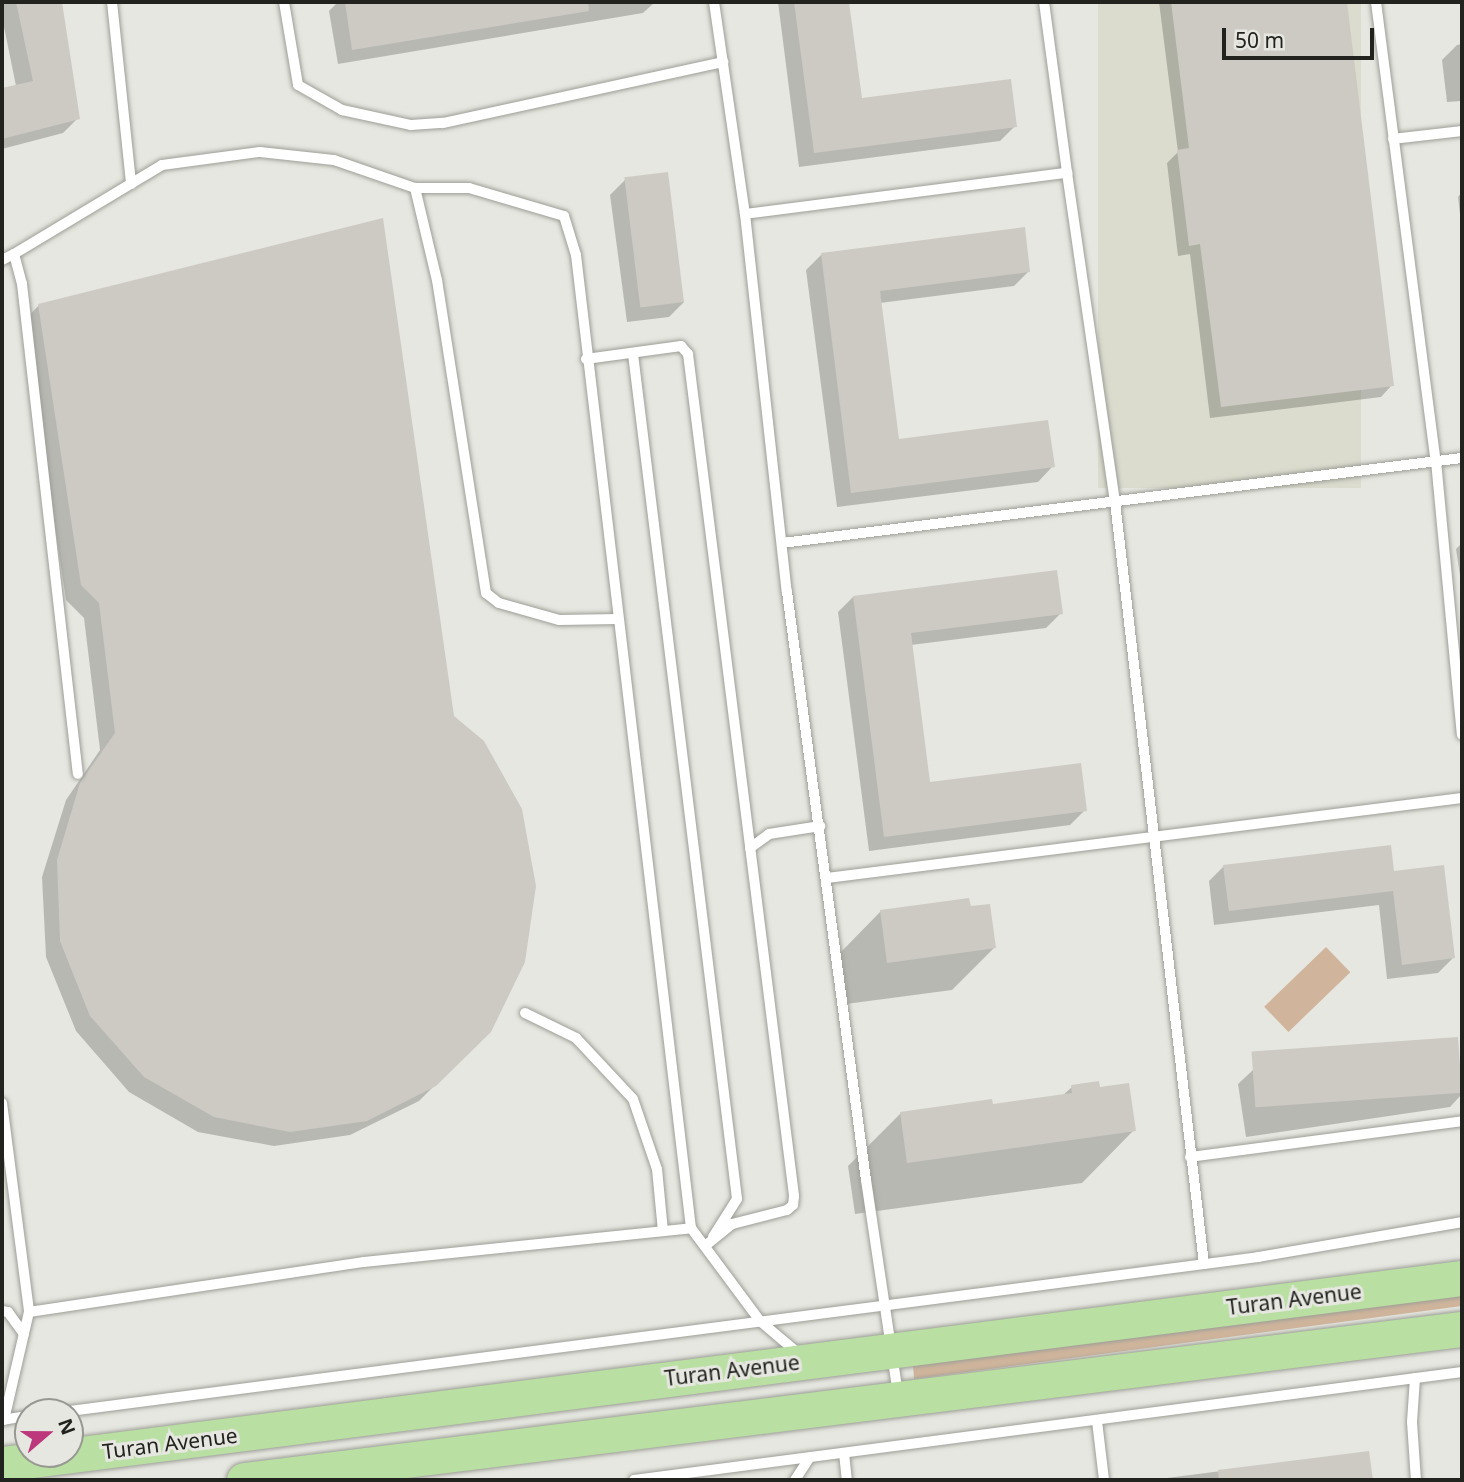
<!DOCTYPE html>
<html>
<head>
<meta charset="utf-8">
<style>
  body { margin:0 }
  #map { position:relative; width:1464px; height:1482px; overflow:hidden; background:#e6e7e0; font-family:"Noto Sans",sans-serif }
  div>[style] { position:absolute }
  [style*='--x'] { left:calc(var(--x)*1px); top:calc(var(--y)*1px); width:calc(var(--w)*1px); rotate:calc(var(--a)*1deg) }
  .built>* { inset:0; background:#dbdcce; transform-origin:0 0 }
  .green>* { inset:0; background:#d0b59c; transform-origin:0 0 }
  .shadow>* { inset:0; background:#0003 }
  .building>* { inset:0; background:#cdcac4; transform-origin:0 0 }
  .roads { filter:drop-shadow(0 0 2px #9d9e97) drop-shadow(0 0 2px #9d9e97) }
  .service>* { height:10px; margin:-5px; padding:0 5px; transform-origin:5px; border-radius:5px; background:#fff }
  .primary>* { height:35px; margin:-17.5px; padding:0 17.5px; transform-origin:17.5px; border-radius:17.5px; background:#b9e0a2 }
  span { translate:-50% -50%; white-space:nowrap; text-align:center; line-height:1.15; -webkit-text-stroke:6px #e6e7e0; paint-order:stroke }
  .street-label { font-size:21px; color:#22221f }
  .frame { position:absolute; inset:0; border:4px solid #22221f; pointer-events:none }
  .north { position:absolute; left:14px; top:1398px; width:70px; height:70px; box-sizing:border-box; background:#e6e7e0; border:2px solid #989893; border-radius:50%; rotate:70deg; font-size:19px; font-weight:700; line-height:28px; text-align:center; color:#22221f }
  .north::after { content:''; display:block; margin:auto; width:24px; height:32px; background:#bc377b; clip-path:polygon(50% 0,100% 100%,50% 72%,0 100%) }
  .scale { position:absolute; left:1222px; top:28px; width:152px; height:32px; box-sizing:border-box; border:4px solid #22221f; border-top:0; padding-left:9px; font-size:21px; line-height:24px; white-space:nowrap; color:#22221f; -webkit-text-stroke:5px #e6e7e0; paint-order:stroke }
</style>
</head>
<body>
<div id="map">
  <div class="built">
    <i style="left:1098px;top:2px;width:263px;height:486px"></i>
  </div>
  <div class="green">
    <i style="left:1326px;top:947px;width:35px;height:86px;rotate:46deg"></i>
    <i style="clip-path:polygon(1462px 1294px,1462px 1306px,914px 1379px,913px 1365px)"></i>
  </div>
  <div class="shadow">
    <i style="clip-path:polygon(2px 2px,60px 2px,78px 118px,63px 133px,2px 149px,2px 89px,16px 86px,2px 17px)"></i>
    <i style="clip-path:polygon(338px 2px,655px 2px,643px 13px,338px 64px,329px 11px)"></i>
    <i style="clip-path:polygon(778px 2px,848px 2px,860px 100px,1015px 126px,1000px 141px,799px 167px)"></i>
    <i style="clip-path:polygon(1159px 2px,1345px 2px,1392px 385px,1381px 397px,1210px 418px,1190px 254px,1178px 256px,1167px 163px,1178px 152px)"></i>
    <i style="clip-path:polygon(1462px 44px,1462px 101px,1447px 102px,1442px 60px,1457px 45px)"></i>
    <i style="clip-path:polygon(625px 180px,684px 302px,669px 317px,627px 322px,610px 195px)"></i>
    <i style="clip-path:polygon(1462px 192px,1462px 232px,1458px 197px)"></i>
    <i style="clip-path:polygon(821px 255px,1029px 271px,1014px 286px,880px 303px,898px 441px,1053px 466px,1038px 482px,837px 507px,806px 270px)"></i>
    <i style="clip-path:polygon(39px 305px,489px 1031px,419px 1101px,350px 1135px,274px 1146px,198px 1132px,129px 1092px,76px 1031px,46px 957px,42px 877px,66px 800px,100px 750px,84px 618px,66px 600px,24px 321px)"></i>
    <i style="clip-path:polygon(1462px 543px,1462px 589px,1456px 549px)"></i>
    <i style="clip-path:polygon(853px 597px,1061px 613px,1046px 628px,911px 645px,929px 784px,1085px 810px,1070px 825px,869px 851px,838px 612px)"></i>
    <i style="clip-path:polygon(1224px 866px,1392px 873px,1453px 958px,1438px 973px,1387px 979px,1379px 905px,1214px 925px,1209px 881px)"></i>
    <i style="clip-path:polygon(969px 908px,994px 948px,952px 990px,846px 1004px,839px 954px,881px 911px)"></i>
    <i style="clip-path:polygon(1456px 1039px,1462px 1094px,1450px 1107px,1246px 1137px,1238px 1084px,1254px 1069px)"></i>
    <i style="clip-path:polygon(1072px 1087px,1098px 1089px,1134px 1130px,1082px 1183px,855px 1214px,848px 1166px,901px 1113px,991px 1106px,1062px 1096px)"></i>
    <i style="clip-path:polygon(1368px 1452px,1372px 1480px,1151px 1480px)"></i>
  </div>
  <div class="building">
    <i style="clip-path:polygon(16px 2px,62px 2px,80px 119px,2px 139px,2px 88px,33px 81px)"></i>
    <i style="clip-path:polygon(345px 2px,588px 2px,589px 11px,352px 50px)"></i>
    <i style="clip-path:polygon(794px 2px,849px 2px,862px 98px,1011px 79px,1017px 127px,814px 153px)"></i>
    <i style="clip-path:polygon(1171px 2px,1347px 2px,1394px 386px,1221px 407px,1200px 244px,1189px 246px,1177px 150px,1189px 148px)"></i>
    <i style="left:668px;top:172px;width:131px;height:44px;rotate:83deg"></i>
    <i style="clip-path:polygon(383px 218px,454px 716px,484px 741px,522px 809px,536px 886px,525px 962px,491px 1032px,436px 1086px,367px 1121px,290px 1132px,214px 1117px,144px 1077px,90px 1016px,60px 941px,57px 860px,80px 783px,115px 733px,99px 603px,81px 585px,38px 304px)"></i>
    <i style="clip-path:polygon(1025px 227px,1030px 272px,880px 291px,899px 439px,1048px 420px,1055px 467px,851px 493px,821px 253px)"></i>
    <i style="clip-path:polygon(1057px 570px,1063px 614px,911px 633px,930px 782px,1081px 763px,1087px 811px,884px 837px,853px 596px)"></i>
    <i style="clip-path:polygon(1391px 845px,1394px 871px,1444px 865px,1455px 958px,1402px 965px,1393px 891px,1229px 911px,1223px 865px)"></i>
    <i style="clip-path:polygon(969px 898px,971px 906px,990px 904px,996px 948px,887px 963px,880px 910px)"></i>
    <i style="left:1458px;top:1037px;width:56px;height:207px;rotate:86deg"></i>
    <i style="clip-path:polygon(1099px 1081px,1100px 1087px,1129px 1083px,1136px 1131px,907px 1163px,900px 1112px,992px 1099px,993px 1104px,1072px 1093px,1071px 1085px)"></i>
    <i style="clip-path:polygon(1369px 1451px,1373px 1480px,1219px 1480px,1218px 1470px)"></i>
  </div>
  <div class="roads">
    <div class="service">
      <i style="--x:112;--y:2;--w:183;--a:84"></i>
      <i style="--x:284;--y:2;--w:84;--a:80.4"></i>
      <i style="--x:298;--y:85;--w:51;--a:29.6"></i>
      <i style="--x:342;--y:110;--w:71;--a:12.3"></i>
      <i style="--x:411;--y:125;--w:32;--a:-4"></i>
      <i style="--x:443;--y:123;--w:287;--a:-12.3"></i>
      <i style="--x:714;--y:2;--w:214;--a:81.7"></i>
      <i style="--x:745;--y:214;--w:380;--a:83.7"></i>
      <i style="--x:787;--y:592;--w:593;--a:82.35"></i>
      <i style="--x:866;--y:1180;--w:216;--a:81.5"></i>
      <i style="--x:1044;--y:2;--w:173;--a:82.3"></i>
      <i style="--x:1376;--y:2;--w:463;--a:82.6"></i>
      <i style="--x:1436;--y:461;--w:275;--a:84.6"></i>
      <i style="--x:1393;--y:139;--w:69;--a:-6.6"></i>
      <i style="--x:415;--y:188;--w:95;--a:76.6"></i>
      <i style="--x:437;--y:280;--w:317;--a:81.1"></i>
      <i style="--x:486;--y:593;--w:16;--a:38"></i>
      <i style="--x:499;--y:603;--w:62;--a:15.8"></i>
      <i style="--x:559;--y:620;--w:59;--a:-1"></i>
      <i style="--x:745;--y:214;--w:325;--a:-7.3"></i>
      <i style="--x:1067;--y:173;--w:332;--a:81.7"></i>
      <i style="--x:1115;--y:502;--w:767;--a:83.34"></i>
      <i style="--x:14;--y:254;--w:173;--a:-31"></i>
      <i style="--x:162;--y:165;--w:99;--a:-7.6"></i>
      <i style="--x:260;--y:152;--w:74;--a:6.2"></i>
      <i style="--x:334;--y:160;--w:86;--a:19.1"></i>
      <i style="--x:415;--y:188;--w:54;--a:0"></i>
      <i style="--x:469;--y:188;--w:99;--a:16.4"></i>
      <i style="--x:564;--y:216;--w:41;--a:72.9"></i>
      <i style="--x:576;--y:255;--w:980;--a:83.26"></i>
      <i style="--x:2;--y:260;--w:13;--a:-27"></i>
      <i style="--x:14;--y:254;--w:31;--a:75"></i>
      <i style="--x:22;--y:284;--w:493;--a:83.5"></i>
      <i style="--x:633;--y:354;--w:851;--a:82.98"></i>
      <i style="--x:737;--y:1199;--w:45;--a:122.3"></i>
      <i style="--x:586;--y:359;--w:96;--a:-7.8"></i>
      <i style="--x:681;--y:346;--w:11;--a:49"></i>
      <i style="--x:688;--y:354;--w:849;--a:82.82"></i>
      <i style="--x:794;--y:1196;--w:9;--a:96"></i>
      <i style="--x:793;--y:1205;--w:8;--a:140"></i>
      <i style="--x:787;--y:1210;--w:57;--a:165.7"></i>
      <i style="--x:732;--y:1224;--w:35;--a:141"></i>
      <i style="--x:782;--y:543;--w:685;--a:-7.13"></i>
      <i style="--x:750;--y:848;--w:24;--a:-36"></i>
      <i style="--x:769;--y:834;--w:52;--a:-8.9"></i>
      <i style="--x:827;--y:878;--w:640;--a:-7.18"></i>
      <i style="--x:525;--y:1013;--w:57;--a:26.1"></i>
      <i style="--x:576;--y:1038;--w:83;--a:46.9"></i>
      <i style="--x:633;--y:1099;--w:74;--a:71.1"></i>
      <i style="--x:657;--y:1169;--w:62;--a:84.5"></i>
      <i style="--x:2;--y:1103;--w:211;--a:82.6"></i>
      <i style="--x:1190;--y:1157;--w:274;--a:-7.5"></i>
      <i style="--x:2;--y:1311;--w:6;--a:9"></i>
      <i style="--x:8;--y:1312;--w:27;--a:54"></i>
      <i style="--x:1415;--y:1378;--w:44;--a:93.9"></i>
      <i style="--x:1412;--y:1422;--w:58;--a:86.1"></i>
      <i style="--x:62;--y:1412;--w:1206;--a:-7.38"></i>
      <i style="--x:1258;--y:1257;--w:207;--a:-9.7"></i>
      <i style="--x:2;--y:1420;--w:26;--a:-9"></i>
      <i style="--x:4;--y:1420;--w:111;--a:-77"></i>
      <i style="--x:29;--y:1312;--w:339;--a:-8.5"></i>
      <i style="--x:364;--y:1262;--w:329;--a:-5.9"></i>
      <i style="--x:691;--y:1228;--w:116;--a:53.4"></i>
      <i style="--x:760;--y:1321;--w:51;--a:40.2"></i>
      <i style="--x:1097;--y:1421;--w:59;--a:83.2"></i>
      <i style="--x:844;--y:1453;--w:27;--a:84"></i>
      <i style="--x:634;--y:1480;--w:835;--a:-7.43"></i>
      <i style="--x:795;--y:1480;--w:27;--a:-57"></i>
    </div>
    <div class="primary">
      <i style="--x:2;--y:1464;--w:1472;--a:-7.26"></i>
      <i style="--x:244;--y:1480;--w:1227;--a:-7.07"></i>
    </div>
  </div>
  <div class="street-label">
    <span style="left:1294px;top:1299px;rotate:-7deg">Turan Avenue</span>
    <span style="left:732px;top:1370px;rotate:-7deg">Turan Avenue</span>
    <span style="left:170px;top:1443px;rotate:-7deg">Turan Avenue</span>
  </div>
  <div class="frame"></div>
  <div class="north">N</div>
  <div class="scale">50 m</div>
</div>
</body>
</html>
